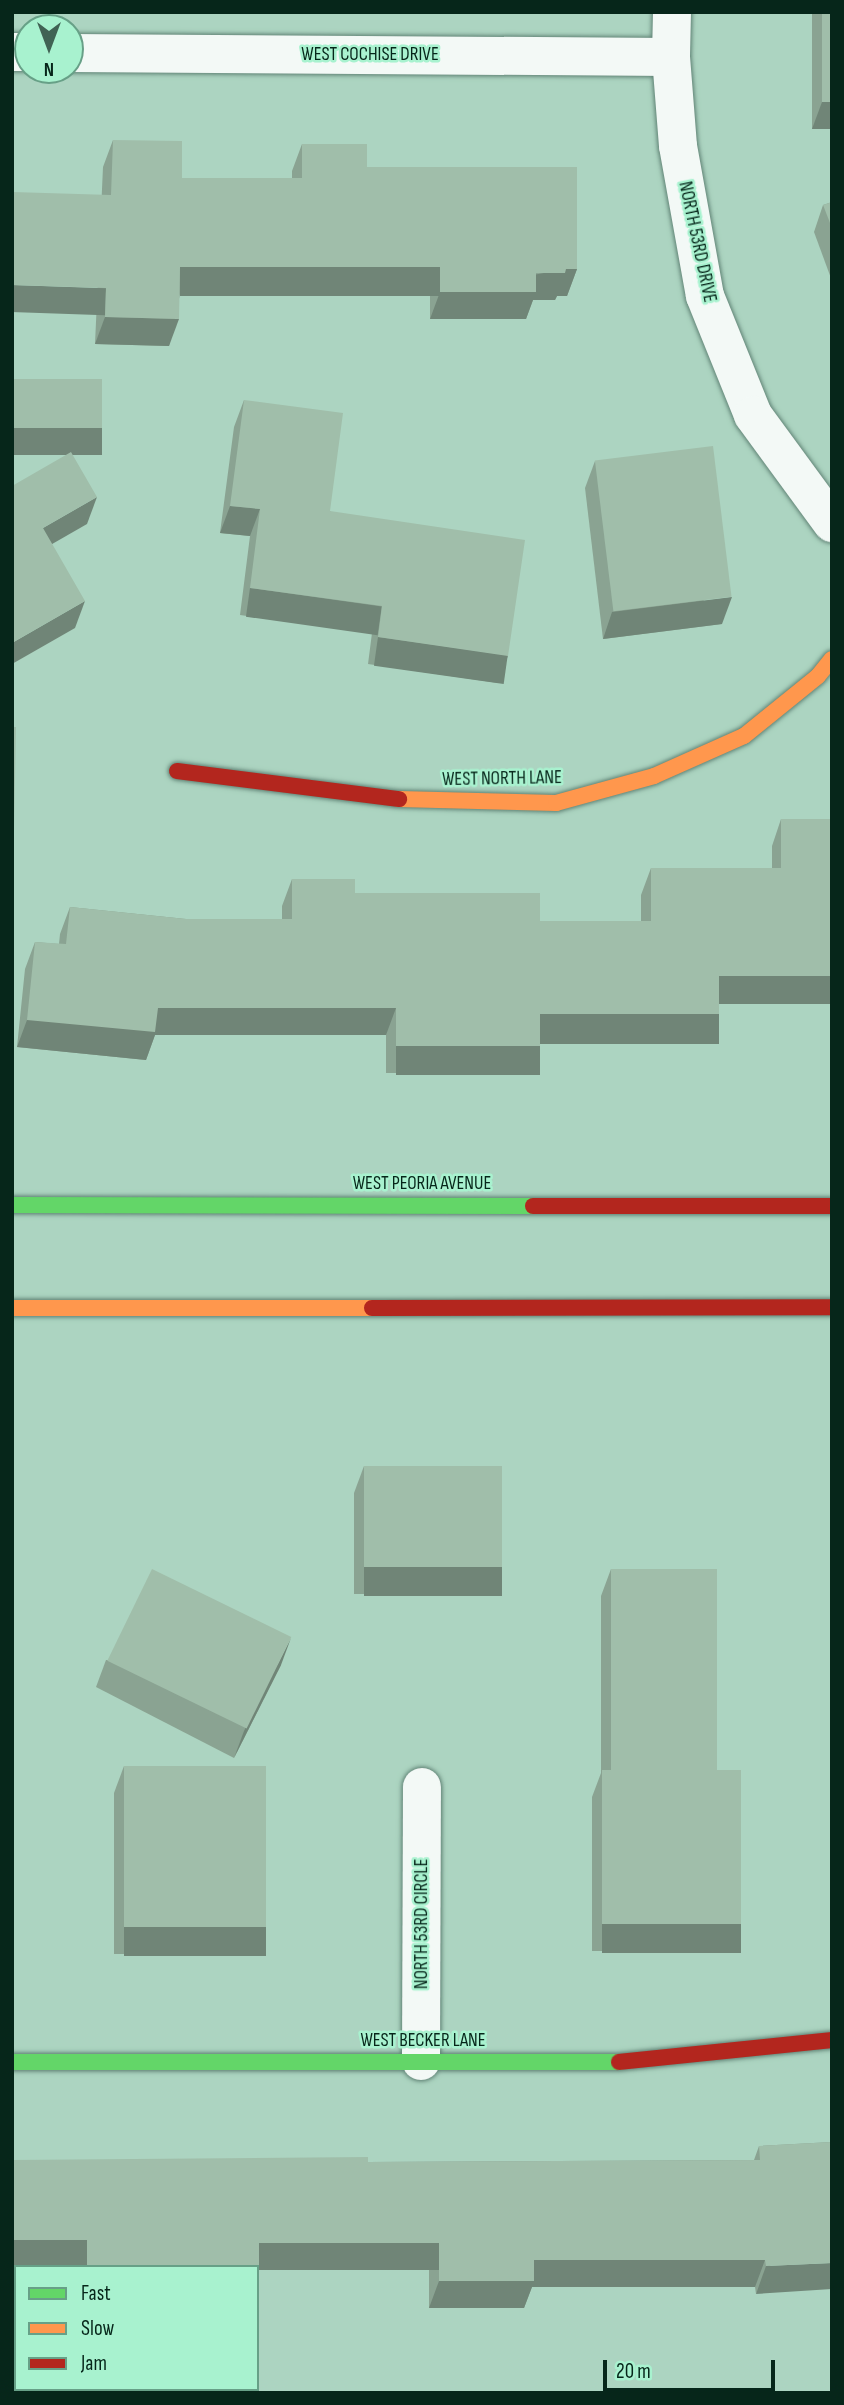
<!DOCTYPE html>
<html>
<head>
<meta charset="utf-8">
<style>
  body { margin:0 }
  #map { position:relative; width:844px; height:2405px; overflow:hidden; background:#acd4c1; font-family:"Sofia Sans Condensed",sans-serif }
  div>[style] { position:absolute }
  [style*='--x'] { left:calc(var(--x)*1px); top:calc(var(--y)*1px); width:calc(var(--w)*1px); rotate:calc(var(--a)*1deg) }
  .roads { filter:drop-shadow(0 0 2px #618476) drop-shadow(0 0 2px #618476) }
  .street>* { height:38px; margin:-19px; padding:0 19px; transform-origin:19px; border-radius:19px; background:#f3f9f6 }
  .fast>* { height:16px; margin:-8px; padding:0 8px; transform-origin:8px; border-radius:8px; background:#63d668 }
  .slow>* { height:16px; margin:-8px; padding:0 8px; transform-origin:8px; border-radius:8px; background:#ff974d }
  .jam>* { height:16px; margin:-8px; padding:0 8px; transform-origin:8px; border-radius:8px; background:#b3261e }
  .wall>* { inset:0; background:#8aa392; transform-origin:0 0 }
  .shaded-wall>* { inset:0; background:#708577; transform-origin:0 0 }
  .building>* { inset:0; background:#a0beaa; transform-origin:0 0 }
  span { translate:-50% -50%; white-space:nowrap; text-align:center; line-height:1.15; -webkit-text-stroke:5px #a8f2cf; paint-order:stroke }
  .street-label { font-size:19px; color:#06261a }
  .frame { position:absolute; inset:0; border:14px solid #06261a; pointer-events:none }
  .legend { position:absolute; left:14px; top:2265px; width:245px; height:126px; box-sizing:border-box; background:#a8f2cf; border:2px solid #67a087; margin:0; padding:9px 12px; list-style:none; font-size:21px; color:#06261a }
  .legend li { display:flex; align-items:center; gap:14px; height:35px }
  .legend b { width:35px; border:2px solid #67a087 }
  .north { position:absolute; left:14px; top:14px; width:70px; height:70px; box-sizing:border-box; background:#a8f2cf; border:2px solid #67a087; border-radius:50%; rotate:180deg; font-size:19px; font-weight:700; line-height:28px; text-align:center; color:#06261a }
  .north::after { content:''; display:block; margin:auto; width:24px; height:32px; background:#406354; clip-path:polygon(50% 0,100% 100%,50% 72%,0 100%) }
  .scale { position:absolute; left:603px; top:2360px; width:172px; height:32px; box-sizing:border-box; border:4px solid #06261a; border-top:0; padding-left:9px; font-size:21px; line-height:24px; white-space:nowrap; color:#06261a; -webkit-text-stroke:5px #a8f2cf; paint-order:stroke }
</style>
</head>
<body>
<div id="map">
  <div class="roads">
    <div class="street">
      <i style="--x:672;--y:12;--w:45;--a:91.3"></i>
      <i style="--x:671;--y:57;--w:89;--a:85.5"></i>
      <i style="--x:678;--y:146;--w:152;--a:79.8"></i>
      <i style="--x:705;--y:296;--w:128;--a:68"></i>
      <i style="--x:753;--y:415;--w:134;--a:53.8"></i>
      <i style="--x:12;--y:52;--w:16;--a:0"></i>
      <i style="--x:70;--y:53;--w:601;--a:0.38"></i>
      <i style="--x:421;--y:2061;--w:274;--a:-89.8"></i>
    </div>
    <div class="fast">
      <i style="--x:12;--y:1205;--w:521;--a:0.11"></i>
      <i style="--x:12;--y:2062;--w:607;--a:0"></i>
    </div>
    <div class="slow">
      <i style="--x:399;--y:799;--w:157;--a:1.5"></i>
      <i style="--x:556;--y:803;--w:102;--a:-15.4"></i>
      <i style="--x:654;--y:776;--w:98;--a:-24"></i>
      <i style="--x:744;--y:736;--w:95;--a:-39"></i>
      <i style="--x:818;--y:676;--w:22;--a:-51"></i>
      <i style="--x:12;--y:1308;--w:360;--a:0"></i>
    </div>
    <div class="jam">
      <i style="--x:177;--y:771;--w:224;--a:7.2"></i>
      <i style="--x:533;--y:1206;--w:299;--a:0"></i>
      <i style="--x:372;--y:1308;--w:460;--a:-0.1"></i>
      <i style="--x:619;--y:2062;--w:214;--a:-5.9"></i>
    </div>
  </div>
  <div class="wall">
    <i style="left:812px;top:12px;width:20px;height:117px"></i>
    <i style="clip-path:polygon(113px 140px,182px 178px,292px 178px,292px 171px,302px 144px,367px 167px,577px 269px,567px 296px,557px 296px,555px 300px,533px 300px,526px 319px,430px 319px,430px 294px,180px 294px,169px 346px,95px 344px,103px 167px)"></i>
    <i style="clip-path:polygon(832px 202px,832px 281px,814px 232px,823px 205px)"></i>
    <i style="clip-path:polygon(244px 400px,330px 511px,508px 656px,498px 683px,368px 664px,372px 633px,240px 615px,250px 536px,220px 533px,234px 427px)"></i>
    <i style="clip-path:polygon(595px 461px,722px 624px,603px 639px,585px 488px)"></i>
    <i style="clip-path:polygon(781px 819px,832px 1003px,719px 1003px,710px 1042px,540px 1042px,530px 1073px,386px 1073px,386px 1035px,155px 1035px,146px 1060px,17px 1047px,25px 969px,35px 942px,59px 944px,60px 934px,70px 907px,186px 919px,282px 919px,282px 906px,292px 879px,355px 893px,540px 921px,641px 921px,641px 895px,651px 868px,772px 868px,772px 846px)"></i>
    <i style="clip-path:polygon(364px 1466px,502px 1567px,492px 1594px,354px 1594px,354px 1493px)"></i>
    <i style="clip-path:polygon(611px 1569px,731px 1951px,592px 1951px,592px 1797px,601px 1773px,601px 1596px)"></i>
    <i style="clip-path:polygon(106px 1660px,281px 1665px,234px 1758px,96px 1687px)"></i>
    <i style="clip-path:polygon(124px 1766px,266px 1927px,256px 1954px,114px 1954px,114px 1793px)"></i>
    <i style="clip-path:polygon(832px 2142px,756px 2294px,755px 2287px,532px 2287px,524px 2308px,429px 2308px,429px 2270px,259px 2270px,259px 2291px,257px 2297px,257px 2267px,12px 2267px,12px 2160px,368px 2162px,754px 2160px,759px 2146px)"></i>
  </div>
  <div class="shaded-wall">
    <i style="clip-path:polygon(822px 102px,832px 102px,832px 129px,812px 129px)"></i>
    <i style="left:180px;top:267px;width:260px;height:29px"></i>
    <i style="clip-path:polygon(566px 269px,577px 269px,567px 296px,557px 296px,555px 300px,533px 300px,526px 319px,430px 319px,440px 292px)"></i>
    <i style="left:12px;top:285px;width:94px;height:27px;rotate:2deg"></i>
    <i style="clip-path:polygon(105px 317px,179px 319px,169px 346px,95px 344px)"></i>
    <i style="left:12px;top:428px;width:90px;height:27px"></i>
    <i style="clip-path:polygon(97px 497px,87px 524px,33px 555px,43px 528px)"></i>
    <i style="clip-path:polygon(230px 506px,260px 509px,250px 536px,220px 533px)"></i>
    <i style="left:250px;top:588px;width:133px;height:29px;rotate:8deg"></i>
    <i style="clip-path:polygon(732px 597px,722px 624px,603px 639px,612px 612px)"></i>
    <i style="clip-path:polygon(85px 601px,75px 628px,12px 664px,12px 643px)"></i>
    <i style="left:378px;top:637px;width:131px;height:29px;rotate:8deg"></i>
    <i style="left:719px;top:976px;width:113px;height:28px"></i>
    <i style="clip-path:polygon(158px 1008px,396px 1008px,386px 1035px,155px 1035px,146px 1060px,17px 1047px,27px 1020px)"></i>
    <i style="left:540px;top:1014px;width:179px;height:30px"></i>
    <i style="left:396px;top:1046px;width:144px;height:29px"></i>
    <i style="left:364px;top:1567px;width:138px;height:29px"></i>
    <i style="clip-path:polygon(291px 1638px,281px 1665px,234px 1758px,244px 1731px)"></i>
    <i style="left:602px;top:1924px;width:139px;height:29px"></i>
    <i style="left:124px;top:1927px;width:142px;height:29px"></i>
    <i style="left:12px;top:2240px;width:75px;height:27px"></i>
    <i style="left:259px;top:2243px;width:180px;height:27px"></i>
    <i style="clip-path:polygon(534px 2260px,765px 2260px,755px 2287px,532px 2287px,524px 2308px,429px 2308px,439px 2281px)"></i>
    <i style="clip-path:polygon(832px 2263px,832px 2289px,756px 2294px,766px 2266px)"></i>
  </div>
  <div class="building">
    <i style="left:822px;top:12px;width:10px;height:90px"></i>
    <i style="clip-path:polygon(113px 140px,182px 141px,182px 178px,302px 178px,302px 144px,367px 144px,367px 167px,577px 167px,577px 269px,566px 269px,565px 273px,536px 273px,536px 292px,440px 292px,440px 267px,180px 267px,179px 319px,105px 317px,106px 288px,12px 285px,12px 192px,111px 195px)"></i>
    <i style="clip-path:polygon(832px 202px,832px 228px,823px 205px)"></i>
    <i style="left:12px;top:379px;width:90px;height:49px"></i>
    <i style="clip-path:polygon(244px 400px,343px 413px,330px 511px,525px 540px,508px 656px,378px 637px,382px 606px,250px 588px,260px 509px,230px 506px)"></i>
    <i style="left:713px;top:446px;width:152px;height:119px;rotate:83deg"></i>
    <i style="clip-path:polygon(71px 452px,97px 497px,43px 528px,85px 601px,12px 643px,12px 486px)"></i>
    <i style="clip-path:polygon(12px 727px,16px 727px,14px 831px,12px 831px)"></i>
    <i style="clip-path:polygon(781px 819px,832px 819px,832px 976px,719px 976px,719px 1014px,540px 1014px,540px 1046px,396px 1046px,396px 1008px,158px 1008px,155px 1032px,27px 1020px,35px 942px,66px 944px,70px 907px,186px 919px,292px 919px,292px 879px,355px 879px,355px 893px,540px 893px,540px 921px,651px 921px,651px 868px,781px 868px)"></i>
    <i style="left:364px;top:1466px;width:138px;height:101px"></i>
    <i style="left:152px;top:1569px;width:155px;height:102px;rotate:26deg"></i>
    <i style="clip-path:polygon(611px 1569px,717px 1569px,717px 1770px,741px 1770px,741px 1924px,602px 1924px,602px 1770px,611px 1770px)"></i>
    <i style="left:124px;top:1766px;width:142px;height:161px"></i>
    <i style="clip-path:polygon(832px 2142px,832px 2263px,766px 2266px,765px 2260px,534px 2260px,534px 2281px,439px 2281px,439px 2243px,259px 2243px,259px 2291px,257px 2291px,257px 2267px,87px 2267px,87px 2240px,12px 2240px,12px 2160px,368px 2157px,368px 2162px,760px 2160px,759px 2146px)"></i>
  </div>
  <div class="street-label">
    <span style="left:370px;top:55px">WEST COCHISE DRIVE</span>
    <span style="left:697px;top:242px;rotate:78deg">NORTH 53RD DRIVE</span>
    <span style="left:502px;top:779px;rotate:-1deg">WEST NORTH LANE</span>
    <span style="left:422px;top:1184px">WEST PEORIA AVENUE</span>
    <span style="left:422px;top:1924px;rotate:-90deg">NORTH 53RD CIRCLE</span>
    <span style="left:423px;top:2041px">WEST BECKER LANE</span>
  </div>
  <div class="frame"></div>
  <ul class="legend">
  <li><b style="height:9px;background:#63d668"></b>Fast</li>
  <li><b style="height:9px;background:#ff974d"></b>Slow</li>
  <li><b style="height:9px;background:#b3261e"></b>Jam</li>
  </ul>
  <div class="north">N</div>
  <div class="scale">20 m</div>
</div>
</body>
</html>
